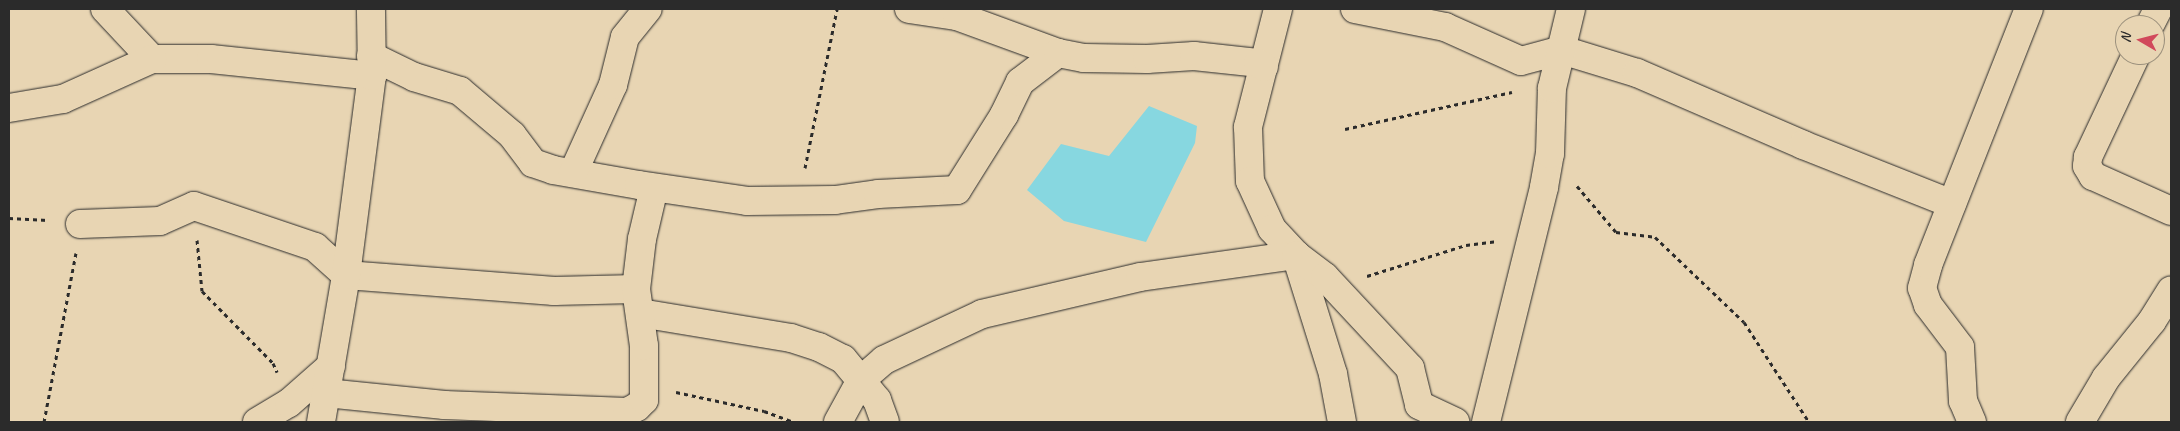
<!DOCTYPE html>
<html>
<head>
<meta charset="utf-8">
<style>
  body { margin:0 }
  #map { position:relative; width:2180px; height:431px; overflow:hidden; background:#e8d5b3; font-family:Caveat,sans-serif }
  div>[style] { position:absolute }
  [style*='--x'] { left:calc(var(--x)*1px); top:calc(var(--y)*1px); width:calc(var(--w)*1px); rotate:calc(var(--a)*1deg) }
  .water>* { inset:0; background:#87d7e0 }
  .path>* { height:3px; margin-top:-1.5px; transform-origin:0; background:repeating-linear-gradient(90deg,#2b2b2b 0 4px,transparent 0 8px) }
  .roads { filter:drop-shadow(0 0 1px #2b2b2b) drop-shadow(0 0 1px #2b2b2b) }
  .street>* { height:28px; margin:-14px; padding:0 14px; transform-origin:14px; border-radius:14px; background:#e8d5b3 }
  span { translate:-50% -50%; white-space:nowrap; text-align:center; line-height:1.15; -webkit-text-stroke:5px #e8d5b3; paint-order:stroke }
  .frame { position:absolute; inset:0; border:10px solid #2b2b2b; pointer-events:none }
  .north { position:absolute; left:2115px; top:15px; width:50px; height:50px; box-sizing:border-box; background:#e8d5b3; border:1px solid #9c917d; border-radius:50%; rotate:278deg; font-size:14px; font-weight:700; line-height:20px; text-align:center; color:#2b2b2b }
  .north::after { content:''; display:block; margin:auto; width:18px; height:22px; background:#d1495b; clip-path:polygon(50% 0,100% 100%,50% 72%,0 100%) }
</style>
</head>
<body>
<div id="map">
  <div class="water">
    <i style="clip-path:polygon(1149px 106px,1197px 126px,1195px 143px,1146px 242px,1064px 221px,1027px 190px,1061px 144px,1109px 156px)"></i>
  </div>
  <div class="path">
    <i style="--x:1345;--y:129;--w:171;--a:-12.5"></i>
    <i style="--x:805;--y:168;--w:162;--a:-78.6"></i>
    <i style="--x:1577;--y:186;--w:60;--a:49.7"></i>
    <i style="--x:1616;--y:232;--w:39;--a:7"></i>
    <i style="--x:1655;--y:237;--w:123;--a:43.7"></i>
    <i style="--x:1744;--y:322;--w:119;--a:57"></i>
    <i style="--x:9;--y:218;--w:39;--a:3"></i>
    <i style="--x:197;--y:240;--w:51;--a:84.4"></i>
    <i style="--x:202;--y:291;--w:101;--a:45.4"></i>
    <i style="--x:273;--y:363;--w:10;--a:66"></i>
    <i style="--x:1367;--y:276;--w:104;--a:-17.4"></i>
    <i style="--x:1466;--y:245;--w:32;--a:-7"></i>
    <i style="--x:676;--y:392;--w:90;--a:12.2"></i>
    <i style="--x:764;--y:411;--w:33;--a:20"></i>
    <i style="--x:44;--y:422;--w:172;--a:-79.3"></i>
  </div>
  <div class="roads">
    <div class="street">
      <i style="--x:105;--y:9;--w:69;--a:46.8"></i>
      <i style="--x:152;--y:59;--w:59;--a:0"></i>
      <i style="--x:211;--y:59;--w:162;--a:6"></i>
      <i style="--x:909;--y:9;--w:49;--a:8.3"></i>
      <i style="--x:957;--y:16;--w:108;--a:20.1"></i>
      <i style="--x:1278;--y:9;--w:122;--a:104.3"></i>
      <i style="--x:1248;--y:127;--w:54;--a:87.9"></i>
      <i style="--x:1250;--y:181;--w:53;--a:65.4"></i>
      <i style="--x:1272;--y:229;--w:35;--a:47"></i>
      <i style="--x:1296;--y:255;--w:125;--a:72.7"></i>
      <i style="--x:1333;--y:374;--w:49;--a:79.4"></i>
      <i style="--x:1355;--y:9;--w:92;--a:11.3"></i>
      <i style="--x:1445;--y:27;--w:83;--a:24.1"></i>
      <i style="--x:1521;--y:61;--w:42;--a:-15"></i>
      <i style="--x:1562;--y:50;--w:78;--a:17"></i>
      <i style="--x:1637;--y:73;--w:181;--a:23.4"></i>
      <i style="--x:1803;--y:145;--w:160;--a:21.6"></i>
      <i style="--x:2150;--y:25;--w:18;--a:-63"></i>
      <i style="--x:2136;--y:55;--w:113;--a:115.2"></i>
      <i style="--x:2088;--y:157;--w:9;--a:96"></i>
      <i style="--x:2087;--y:166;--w:12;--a:59"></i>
      <i style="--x:2093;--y:176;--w:85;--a:24.2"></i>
      <i style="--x:371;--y:56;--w:48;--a:26"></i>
      <i style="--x:414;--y:77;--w:48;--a:16.9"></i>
      <i style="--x:460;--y:91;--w:68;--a:40.2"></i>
      <i style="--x:512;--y:135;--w:35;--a:53"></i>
      <i style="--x:533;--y:163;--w:21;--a:19"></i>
      <i style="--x:553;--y:170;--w:87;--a:9.9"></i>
      <i style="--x:639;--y:185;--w:109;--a:8.4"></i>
      <i style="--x:747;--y:201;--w:88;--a:-0.7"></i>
      <i style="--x:835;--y:200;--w:43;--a:-7.9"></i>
      <i style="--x:878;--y:194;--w:79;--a:-2.9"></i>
      <i style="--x:957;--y:190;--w:89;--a:-57.9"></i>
      <i style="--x:1004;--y:115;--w:37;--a:-64"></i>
      <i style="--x:1020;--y:82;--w:48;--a:-37.3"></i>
      <i style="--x:1058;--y:53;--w:26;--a:11"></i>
      <i style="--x:1084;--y:58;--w:63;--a:0.9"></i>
      <i style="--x:1147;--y:59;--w:47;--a:-3.7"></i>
      <i style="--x:1194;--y:56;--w:64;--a:6.2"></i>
      <i style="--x:1258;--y:63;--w:7;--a:34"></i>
      <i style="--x:9;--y:108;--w:55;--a:-9.5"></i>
      <i style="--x:63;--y:99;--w:98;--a:-24.2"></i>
      <i style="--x:573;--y:173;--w:97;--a:-65.6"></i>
      <i style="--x:613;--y:85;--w:49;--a:-76"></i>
      <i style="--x:625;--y:37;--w:36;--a:-51"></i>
      <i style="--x:80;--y:224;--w:80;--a:-2.1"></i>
      <i style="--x:160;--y:221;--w:37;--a:-24"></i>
      <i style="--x:194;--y:206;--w:128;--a:18.7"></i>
      <i style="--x:315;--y:247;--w:42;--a:42.1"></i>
      <i style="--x:346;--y:275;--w:209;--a:4.4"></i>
      <i style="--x:554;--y:291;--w:82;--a:-1.4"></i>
      <i style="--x:640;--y:313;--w:153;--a:9.4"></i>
      <i style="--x:791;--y:338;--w:29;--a:18"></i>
      <i style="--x:819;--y:347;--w:27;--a:27"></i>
      <i style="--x:843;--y:359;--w:53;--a:50.3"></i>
      <i style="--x:877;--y:400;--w:23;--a:70"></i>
      <i style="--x:326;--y:393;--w:119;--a:5.8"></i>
      <i style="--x:444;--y:405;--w:183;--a:2.2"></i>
      <i style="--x:627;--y:412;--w:11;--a:-27"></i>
      <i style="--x:637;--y:407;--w:10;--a:-45"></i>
      <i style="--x:644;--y:400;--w:54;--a:-90"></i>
      <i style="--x:644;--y:346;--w:58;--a:-98"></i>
      <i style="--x:636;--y:289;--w:50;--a:-83.2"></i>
      <i style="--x:642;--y:239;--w:52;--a:-76.8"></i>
      <i style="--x:257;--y:422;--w:37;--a:-31"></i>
      <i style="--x:289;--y:403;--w:56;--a:-41.4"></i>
      <i style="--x:321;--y:422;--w:149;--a:-80.3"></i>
      <i style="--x:346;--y:275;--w:201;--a:-82.6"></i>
      <i style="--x:372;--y:76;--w:67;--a:-90.9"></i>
      <i style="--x:838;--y:422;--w:48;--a:-61.3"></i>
      <i style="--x:861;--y:380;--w:30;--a:-41"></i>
      <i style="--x:884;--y:360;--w:108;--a:-25.1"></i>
      <i style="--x:982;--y:314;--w:162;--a:-13.2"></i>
      <i style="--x:1140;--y:277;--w:158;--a:-8"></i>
      <i style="--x:1296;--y:255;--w:36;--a:37"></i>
      <i style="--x:1325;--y:277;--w:125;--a:47"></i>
      <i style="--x:1410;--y:368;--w:38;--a:76"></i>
      <i style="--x:1419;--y:405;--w:40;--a:25"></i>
      <i style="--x:1486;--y:422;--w:242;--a:-76.1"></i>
      <i style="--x:1544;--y:187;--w:34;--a:-80"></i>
      <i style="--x:1550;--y:154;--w:66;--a:-88.3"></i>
      <i style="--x:1552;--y:88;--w:81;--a:-76.5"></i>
      <i style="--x:1972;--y:422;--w:23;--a:-113"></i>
      <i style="--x:1963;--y:401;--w:54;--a:-93.2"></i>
      <i style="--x:1960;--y:347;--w:53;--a:-127.3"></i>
      <i style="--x:1928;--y:305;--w:18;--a:-109"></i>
      <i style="--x:1922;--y:288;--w:24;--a:-75"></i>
      <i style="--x:1928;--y:265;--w:275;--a:-68.5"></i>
      <i style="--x:2080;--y:422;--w:51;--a:-59.4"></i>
      <i style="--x:2106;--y:378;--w:73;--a:-51.1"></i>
      <i style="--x:2152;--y:321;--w:36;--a:-58"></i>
    </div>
  </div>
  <div class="frame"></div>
  <div class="north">N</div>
</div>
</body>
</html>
